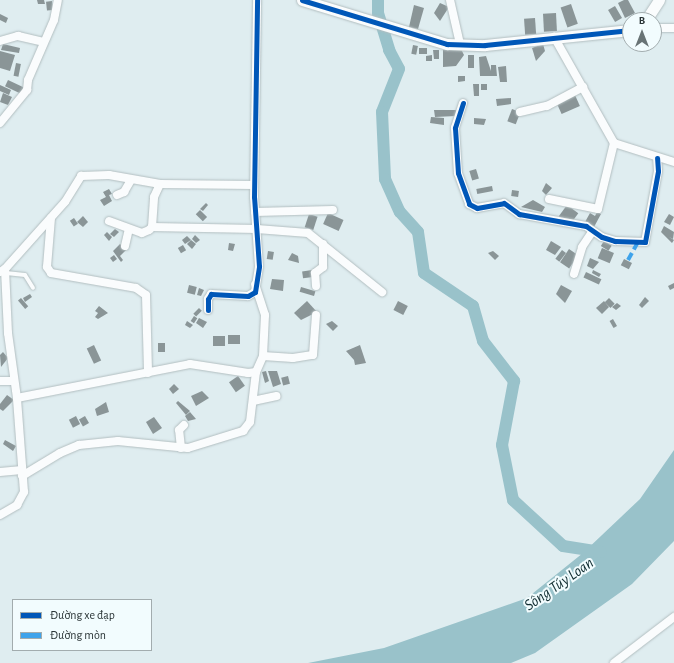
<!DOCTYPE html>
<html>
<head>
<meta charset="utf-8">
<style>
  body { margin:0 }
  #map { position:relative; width:674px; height:663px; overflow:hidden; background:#dfedf0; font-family:"Alegreya Sans",sans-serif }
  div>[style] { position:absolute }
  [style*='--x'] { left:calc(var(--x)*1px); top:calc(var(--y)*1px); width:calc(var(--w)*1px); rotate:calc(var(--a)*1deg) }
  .water>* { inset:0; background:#99c2ca }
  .river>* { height:12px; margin:-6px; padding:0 6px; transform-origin:6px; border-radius:6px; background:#99c2ca }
  .building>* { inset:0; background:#8a9597; transform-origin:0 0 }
  .roads { filter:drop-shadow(0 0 1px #b2bec0) drop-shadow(0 0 1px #b2bec0) }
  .lane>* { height:4px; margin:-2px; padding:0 2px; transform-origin:2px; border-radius:2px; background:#fafcfd }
  .street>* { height:8px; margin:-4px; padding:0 4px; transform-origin:4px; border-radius:4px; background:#fafcfd }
  .secondary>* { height:11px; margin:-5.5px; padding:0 5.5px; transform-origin:5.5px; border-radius:5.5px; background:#fafcfd }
  .quiet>* { height:4px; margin-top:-2px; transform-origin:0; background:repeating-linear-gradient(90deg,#3ea3eb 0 8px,transparent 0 12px) }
  .cycleway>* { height:5px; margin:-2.5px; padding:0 2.5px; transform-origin:2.5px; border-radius:2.5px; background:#0057b8 }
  span { translate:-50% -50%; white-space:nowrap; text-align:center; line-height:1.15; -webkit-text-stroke:4px #f2fcfe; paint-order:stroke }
  .water-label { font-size:16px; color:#122e32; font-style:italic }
  .legend { position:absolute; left:12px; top:599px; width:140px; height:52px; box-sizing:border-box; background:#f2fcfe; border:1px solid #a2acae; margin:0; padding:5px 7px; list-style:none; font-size:12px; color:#293335 }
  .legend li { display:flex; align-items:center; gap:8px; height:20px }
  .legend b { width:20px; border:1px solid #a2acae }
  .north { position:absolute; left:622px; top:12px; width:40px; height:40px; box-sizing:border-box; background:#f2fcfe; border:1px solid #a2acae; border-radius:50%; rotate:0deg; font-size:11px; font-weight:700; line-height:16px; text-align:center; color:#293335 }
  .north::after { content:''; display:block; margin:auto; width:14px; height:18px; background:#697476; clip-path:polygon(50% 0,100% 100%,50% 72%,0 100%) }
</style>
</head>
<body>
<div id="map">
  <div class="water">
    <i style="clip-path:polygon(674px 450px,674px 541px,632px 584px,535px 653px,511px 663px,308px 663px,384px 648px,527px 598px,583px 553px,640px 499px)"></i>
  </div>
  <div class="river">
    <i style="--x:378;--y:0;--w:13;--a:90"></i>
    <i style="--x:378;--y:13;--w:39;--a:73"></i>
    <i style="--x:389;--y:50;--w:21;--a:62"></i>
    <i style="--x:399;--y:69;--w:46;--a:111.6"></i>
    <i style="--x:382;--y:112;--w:67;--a:87.4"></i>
    <i style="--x:385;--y:179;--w:36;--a:66"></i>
    <i style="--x:400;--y:212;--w:27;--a:48"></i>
    <i style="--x:418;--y:232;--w:41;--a:81.7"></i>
    <i style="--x:424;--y:273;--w:59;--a:34"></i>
    <i style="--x:473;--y:306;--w:36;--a:74"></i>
    <i style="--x:483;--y:341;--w:51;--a:52.2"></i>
    <i style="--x:514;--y:381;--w:65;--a:100.6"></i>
    <i style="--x:502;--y:445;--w:56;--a:78.7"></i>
    <i style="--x:513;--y:500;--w:68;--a:42.6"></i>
    <i style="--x:563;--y:546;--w:38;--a:9"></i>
  </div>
  <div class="building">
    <i style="clip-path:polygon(37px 0,44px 0,45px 4px,38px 4px)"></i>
    <i style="clip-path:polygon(624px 0,628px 0,635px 13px,625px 18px,618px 3px)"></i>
    <i style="left:52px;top:1px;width:9px;height:6px;rotate:84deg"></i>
    <i style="clip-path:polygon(440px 3px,449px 7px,440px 21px,434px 13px)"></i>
    <i style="left:571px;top:4px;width:21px;height:11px;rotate:71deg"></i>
    <i style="clip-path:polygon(414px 5px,424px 8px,418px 29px,409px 27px)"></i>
    <i style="left:615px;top:6px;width:14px;height:8px;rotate:60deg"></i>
    <i style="left:556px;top:13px;width:18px;height:13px;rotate:87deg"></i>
    <i style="clip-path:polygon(0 14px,8px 18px,6px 23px,0 20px)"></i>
    <i style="left:535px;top:18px;width:16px;height:11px;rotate:86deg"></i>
    <i style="clip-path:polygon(3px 44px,20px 48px,19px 53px,1px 50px)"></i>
    <i style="clip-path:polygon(543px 44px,545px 51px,536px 61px,532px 48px)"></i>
    <i style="left:413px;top:45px;width:5px;height:9px;rotate:11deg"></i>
    <i style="clip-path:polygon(448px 46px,461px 49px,464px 55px,456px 66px,443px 67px,443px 50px,449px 50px)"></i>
    <i style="left:419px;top:48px;width:8px;height:6px"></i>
    <i style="clip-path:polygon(433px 50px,439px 50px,439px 59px,434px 59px)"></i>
    <i style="clip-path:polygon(0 51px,15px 55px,10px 71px,0 68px)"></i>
    <i style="clip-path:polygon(432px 55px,432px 61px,426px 61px,426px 56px)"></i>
    <i style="left:468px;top:55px;width:6px;height:13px"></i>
    <i style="clip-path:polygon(486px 56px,491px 71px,491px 65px,496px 65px,497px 76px,480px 76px,479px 57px)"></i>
    <i style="left:16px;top:63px;width:5px;height:13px;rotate:11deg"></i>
    <i style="clip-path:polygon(506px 66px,507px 82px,500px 82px,498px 67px)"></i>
    <i style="clip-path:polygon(458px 76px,465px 76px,465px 81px,458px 82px)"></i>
    <i style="left:8px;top:80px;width:17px;height:7px;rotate:25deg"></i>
    <i style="clip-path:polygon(473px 84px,479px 84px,479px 96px,474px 96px)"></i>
    <i style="left:481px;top:84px;width:6px;height:6px"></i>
    <i style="clip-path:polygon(0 85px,11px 90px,9px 95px,0 91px)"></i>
    <i style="clip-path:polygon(3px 93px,12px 97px,8px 105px,0 102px)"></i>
    <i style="left:575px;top:95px;width:12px;height:20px;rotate:66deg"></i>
    <i style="clip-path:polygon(511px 98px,511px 104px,497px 106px,496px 99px)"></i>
    <i style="left:512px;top:109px;width:9px;height:13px;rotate:21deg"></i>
    <i style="clip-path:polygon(434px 110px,456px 110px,456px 116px,435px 117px)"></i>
    <i style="clip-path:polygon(431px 117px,444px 118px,444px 125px,430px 123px)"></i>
    <i style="clip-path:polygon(474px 118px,486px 119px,484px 125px,474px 124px)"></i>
    <i style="left:476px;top:169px;width:10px;height:7px;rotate:73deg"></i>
    <i style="clip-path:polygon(546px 183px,552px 188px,546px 195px,542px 191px)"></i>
    <i style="left:492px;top:186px;width:5px;height:16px;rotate:79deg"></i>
    <i style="clip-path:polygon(109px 189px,112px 194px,109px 195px,112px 201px,104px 206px,100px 200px,106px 197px,103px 192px)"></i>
    <i style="left:512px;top:190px;width:7px;height:6px;rotate:8deg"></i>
    <i style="clip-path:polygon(533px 200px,545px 207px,542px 212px,521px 207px)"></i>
    <i style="clip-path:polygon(206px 203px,208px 205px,203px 211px,200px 209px)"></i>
    <i style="left:567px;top:205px;width:14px;height:14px;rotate:36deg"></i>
    <i style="left:200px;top:210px;width:10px;height:6px;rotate:45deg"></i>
    <i style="clip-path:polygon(597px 212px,601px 214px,594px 227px,585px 222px,590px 213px,595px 216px)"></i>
    <i style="left:328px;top:213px;width:17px;height:12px;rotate:24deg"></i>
    <i style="left:309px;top:214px;width:9px;height:14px;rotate:18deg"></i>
    <i style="clip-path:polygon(669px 214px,674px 217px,670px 225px,664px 222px)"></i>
    <i style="clip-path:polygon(83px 216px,88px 222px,83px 227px,77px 222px)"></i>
    <i style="left:74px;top:218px;width:7px;height:5px;rotate:56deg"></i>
    <i style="clip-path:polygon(664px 226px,674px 232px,673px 239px,669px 237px,674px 240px,672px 243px,661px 232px)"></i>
    <i style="clip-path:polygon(115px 229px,119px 232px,114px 237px,110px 234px)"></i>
    <i style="clip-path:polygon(107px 232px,112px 237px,109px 241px,104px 235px)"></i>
    <i style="clip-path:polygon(195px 235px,200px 240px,196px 243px,192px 239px)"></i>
    <i style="clip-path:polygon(187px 236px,191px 240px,185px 244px,182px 240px)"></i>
    <i style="clip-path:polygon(191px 240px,196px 244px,192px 249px,187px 244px)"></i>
    <i style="clip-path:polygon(551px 241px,561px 247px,555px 255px,546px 250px)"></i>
    <i style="left:604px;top:241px;width:9px;height:6px;rotate:32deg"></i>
    <i style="clip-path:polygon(229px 243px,235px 244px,233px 251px,228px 250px)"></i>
    <i style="clip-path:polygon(120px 244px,126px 250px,120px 256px,123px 260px,121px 262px,113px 251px)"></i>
    <i style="left:183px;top:245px;width:6px;height:6px;rotate:59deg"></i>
    <i style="left:602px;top:248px;width:13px;height:11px;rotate:23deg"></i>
    <i style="left:569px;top:249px;width:11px;height:16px;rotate:34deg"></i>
    <i style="left:562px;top:250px;width:5px;height:11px;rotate:37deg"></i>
    <i style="left:268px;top:251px;width:6px;height:8px;rotate:9deg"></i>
    <i style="clip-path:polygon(493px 251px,499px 256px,495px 260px,488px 253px)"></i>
    <i style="clip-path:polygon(292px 253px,298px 256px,299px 263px,288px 260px)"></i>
    <i style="left:114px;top:255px;width:5px;height:5px;rotate:53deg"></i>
    <i style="clip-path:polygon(590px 258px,599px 262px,593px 269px,587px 266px)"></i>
    <i style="left:624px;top:259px;width:9px;height:7px;rotate:27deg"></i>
    <i style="left:312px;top:270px;width:7px;height:10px;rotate:82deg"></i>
    <i style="clip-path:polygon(593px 270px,601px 274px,599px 277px,592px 273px)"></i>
    <i style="left:586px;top:272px;width:17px;height:6px;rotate:25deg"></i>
    <i style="clip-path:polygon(272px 279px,284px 280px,283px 291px,270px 289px)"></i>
    <i style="clip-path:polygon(674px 283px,674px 288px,670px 290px,668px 286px)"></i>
    <i style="left:189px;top:285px;width:8px;height:8px;rotate:14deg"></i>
    <i style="clip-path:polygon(561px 285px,572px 291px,565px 303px,556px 294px)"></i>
    <i style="left:301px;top:287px;width:15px;height:5px;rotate:16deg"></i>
    <i style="clip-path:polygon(199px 288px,204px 290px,201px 296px,197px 295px)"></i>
    <i style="clip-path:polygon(30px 294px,32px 297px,25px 302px,23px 298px)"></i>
    <i style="clip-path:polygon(645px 297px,649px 301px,642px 308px,639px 305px)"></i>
    <i style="left:21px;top:298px;width:11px;height:4px;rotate:49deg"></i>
    <i style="left:609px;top:298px;width:8px;height:6px;rotate:45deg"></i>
    <i style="clip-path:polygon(307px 301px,317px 312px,301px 320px,294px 313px)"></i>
    <i style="left:398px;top:301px;width:11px;height:10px;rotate:27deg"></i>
    <i style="clip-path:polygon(604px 301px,609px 307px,602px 314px,596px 308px)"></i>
    <i style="clip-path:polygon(617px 303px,621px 306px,616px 310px,612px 307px)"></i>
    <i style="clip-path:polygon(99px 306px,108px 313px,98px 319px,95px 317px,98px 313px,95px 311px)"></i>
    <i style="left:199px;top:308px;width:4px;height:8px;rotate:45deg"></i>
    <i style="left:194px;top:316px;width:4px;height:6px;rotate:34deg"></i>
    <i style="clip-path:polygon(199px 318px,207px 322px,203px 328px,196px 323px)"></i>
    <i style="left:613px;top:319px;width:8px;height:4px;rotate:60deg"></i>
    <i style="clip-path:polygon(187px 321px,193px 325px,190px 328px,185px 325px)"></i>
    <i style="clip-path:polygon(332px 321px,338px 326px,333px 331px,326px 324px)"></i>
    <i style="left:228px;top:335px;width:12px;height:9px"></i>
    <i style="left:213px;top:336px;width:12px;height:10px"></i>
    <i style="left:158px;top:343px;width:7px;height:9px"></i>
    <i style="left:94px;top:345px;width:17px;height:8px;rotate:65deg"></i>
    <i style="clip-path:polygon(360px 345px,366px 363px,355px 365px,354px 360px,346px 351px)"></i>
    <i style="clip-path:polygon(3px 352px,8px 358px,1px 367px,0 355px)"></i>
    <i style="clip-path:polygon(266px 371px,269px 381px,265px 383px,262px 372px)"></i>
    <i style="clip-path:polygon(268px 371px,277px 371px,281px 384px,273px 387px)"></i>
    <i style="left:238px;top:376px;width:12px;height:11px;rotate:55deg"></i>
    <i style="left:288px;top:376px;width:8px;height:7px;rotate:76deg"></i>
    <i style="clip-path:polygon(174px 384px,179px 389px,173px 394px,169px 389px)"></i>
    <i style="clip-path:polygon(202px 391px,209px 398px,196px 406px,191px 396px)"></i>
    <i style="clip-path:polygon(7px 395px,14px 400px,3px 411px,0 409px,0 404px)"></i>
    <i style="clip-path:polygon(178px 401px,190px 411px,186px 415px,176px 403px)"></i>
    <i style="clip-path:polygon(106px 402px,109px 412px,97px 416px,95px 409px)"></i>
    <i style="clip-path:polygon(190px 412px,196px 419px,188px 421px,185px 416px)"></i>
    <i style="left:76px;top:416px;width:9px;height:8px;rotate:63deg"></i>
    <i style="left:85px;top:416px;width:8px;height:7px;rotate:60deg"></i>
    <i style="clip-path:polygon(154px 417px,162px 428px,153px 434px,146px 422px)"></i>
    <i style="clip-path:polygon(5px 440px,16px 446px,13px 451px,3px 444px)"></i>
  </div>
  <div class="roads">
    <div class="lane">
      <i style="--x:6;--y:273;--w:19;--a:6"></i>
      <i style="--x:25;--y:275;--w:15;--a:58"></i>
    </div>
    <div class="street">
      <i style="--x:450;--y:0;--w:45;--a:77.2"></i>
      <i style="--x:654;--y:28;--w:20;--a:0"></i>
      <i style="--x:0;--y:41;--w:19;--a:-16"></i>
      <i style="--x:18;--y:36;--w:26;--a:13"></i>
      <i style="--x:463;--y:103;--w:26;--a:108"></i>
      <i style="--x:455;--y:128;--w:45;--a:86.2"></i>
      <i style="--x:458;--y:173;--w:33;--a:70"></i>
      <i style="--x:469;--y:204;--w:9;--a:27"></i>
      <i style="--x:477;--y:208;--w:27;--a:-10"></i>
      <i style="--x:504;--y:203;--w:19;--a:36"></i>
      <i style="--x:519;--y:214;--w:68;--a:10.2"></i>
      <i style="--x:586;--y:226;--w:19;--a:35"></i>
      <i style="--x:602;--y:237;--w:14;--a:17"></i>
      <i style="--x:615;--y:241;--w:30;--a:2"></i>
      <i style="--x:645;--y:242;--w:72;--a:-79.6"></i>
      <i style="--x:658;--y:171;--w:13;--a:-94"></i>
      <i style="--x:520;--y:112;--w:28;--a:-13"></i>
      <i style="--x:547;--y:106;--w:41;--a:-27.8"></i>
      <i style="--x:0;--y:123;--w:43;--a:-50.7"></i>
      <i style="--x:27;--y:90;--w:10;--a:-84"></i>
      <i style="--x:28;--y:80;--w:65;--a:-66.6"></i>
      <i style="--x:54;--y:20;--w:20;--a:-79"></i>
      <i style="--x:614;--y:143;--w:63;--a:17.6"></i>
      <i style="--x:117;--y:195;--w:8;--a:-23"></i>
      <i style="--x:124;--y:192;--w:14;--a:-60"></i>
      <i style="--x:549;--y:199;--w:50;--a:11.5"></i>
      <i style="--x:598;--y:209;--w:68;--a:-76.4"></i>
      <i style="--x:614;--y:143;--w:122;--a:-119.5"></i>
      <i style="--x:255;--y:212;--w:78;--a:-1.5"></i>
      <i style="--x:51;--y:218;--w:49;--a:94.7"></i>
      <i style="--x:47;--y:267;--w:7;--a:56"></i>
      <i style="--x:51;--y:273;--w:86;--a:10"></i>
      <i style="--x:136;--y:288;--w:12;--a:35"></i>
      <i style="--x:146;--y:295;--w:78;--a:88.5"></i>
      <i style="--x:109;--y:221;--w:35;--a:20"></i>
      <i style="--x:142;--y:233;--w:8;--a:-23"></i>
      <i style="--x:149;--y:230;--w:4;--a:-45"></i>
      <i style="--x:152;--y:227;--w:30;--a:-86"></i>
      <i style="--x:154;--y:197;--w:14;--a:-65"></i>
      <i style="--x:152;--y:227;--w:105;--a:1.1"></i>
      <i style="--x:257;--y:229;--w:51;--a:4.5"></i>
      <i style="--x:308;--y:233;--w:95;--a:38.6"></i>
      <i style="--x:125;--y:246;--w:17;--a:-77"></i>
      <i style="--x:0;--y:272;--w:6;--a:-31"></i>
      <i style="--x:5;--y:269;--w:90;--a:-48.2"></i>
      <i style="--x:65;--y:202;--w:31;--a:-58"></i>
      <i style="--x:81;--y:176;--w:28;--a:-2"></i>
      <i style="--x:109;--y:175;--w:52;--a:10"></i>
      <i style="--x:160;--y:184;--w:94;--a:0.6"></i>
      <i style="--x:574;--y:274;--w:28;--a:-73"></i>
      <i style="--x:582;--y:247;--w:18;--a:-56"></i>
      <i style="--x:316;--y:286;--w:13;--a:-94"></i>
      <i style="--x:315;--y:273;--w:10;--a:-37"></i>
      <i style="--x:323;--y:267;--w:23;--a:-90"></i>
      <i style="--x:208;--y:310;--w:11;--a:-90"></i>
      <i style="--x:208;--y:299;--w:6;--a:-59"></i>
      <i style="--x:211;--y:294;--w:37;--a:3"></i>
      <i style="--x:248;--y:296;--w:8;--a:-30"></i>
      <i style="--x:255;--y:292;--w:26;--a:-81"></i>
      <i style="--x:259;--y:266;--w:69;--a:-94.1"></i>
      <i style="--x:254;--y:197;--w:197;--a:-89.1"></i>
      <i style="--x:263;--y:356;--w:30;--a:4"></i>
      <i style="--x:293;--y:358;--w:20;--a:-9"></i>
      <i style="--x:313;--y:355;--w:40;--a:-85.7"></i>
      <i style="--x:0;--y:381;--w:13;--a:0"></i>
      <i style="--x:17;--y:398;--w:176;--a:-11.1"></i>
      <i style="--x:190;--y:364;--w:59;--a:8.8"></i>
      <i style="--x:248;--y:373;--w:8;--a:-7"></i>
      <i style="--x:256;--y:372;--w:17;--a:-66"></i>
      <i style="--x:263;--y:356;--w:41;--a:-87.2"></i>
      <i style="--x:265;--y:315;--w:32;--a:-108"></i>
      <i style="--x:253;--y:401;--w:24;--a:-12"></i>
      <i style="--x:181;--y:448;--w:18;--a:-96"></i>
      <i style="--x:179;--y:430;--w:7;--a:-45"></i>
      <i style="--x:0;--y:472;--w:22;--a:-5"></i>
      <i style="--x:22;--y:476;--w:44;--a:-31.2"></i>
      <i style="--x:60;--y:453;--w:21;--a:-23"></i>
      <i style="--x:79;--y:445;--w:39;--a:-6"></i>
      <i style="--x:118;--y:441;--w:70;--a:5.7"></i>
      <i style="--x:188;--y:448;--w:58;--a:-17.2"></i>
      <i style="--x:243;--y:431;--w:11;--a:-52"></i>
      <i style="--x:250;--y:422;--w:50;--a:-83.2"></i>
      <i style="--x:0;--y:515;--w:20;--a:-30"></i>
      <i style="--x:17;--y:505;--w:15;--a:-62"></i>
      <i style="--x:24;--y:492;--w:94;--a:-94.3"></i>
      <i style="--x:17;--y:398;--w:66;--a:-97.9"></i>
      <i style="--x:8;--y:333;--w:64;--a:-92.7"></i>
      <i style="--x:614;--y:663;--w:76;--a:-37.5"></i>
    </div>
    <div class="secondary">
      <i style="--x:302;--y:0;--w:152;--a:16.9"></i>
      <i style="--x:447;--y:44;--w:38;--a:2"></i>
      <i style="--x:485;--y:45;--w:146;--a:-5.9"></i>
      <i style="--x:646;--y:20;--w:24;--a:-57"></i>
    </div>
  </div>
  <div class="quiet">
    <i style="--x:628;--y:260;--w:21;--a:-61"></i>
  </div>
  <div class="cycleway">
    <i style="--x:302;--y:0;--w:152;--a:16.9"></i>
    <i style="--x:447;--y:44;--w:38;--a:2"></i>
    <i style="--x:485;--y:45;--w:146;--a:-5.9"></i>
    <i style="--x:463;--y:103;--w:26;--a:108"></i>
    <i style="--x:455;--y:128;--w:45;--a:86.2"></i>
    <i style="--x:458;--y:173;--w:33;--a:70"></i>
    <i style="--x:469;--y:204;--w:9;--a:27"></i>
    <i style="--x:477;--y:208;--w:27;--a:-10"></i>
    <i style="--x:504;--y:203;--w:19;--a:36"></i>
    <i style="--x:519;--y:214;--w:68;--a:10.2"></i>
    <i style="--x:586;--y:226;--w:19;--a:35"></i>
    <i style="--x:602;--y:237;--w:14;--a:17"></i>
    <i style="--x:615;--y:241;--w:30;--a:2"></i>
    <i style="--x:645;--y:242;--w:72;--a:-79.6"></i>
    <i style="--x:658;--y:171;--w:13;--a:-94"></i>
    <i style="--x:208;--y:310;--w:11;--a:-90"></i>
    <i style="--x:208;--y:299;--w:6;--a:-59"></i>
    <i style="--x:211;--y:294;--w:37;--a:3"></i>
    <i style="--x:248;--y:296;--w:8;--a:-30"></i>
    <i style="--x:255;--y:292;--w:26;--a:-81"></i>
    <i style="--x:259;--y:266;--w:69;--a:-94.1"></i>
    <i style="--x:254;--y:197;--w:197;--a:-89.1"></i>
  </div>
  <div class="water-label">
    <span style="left:559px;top:584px;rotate:-35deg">Sông Túy Loan</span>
  </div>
  <ul class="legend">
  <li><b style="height:5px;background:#0057b8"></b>Đường xe đạp</li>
  <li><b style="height:5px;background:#3ea3eb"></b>Đường mòn</li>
  </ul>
  <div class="north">B</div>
</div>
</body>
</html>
